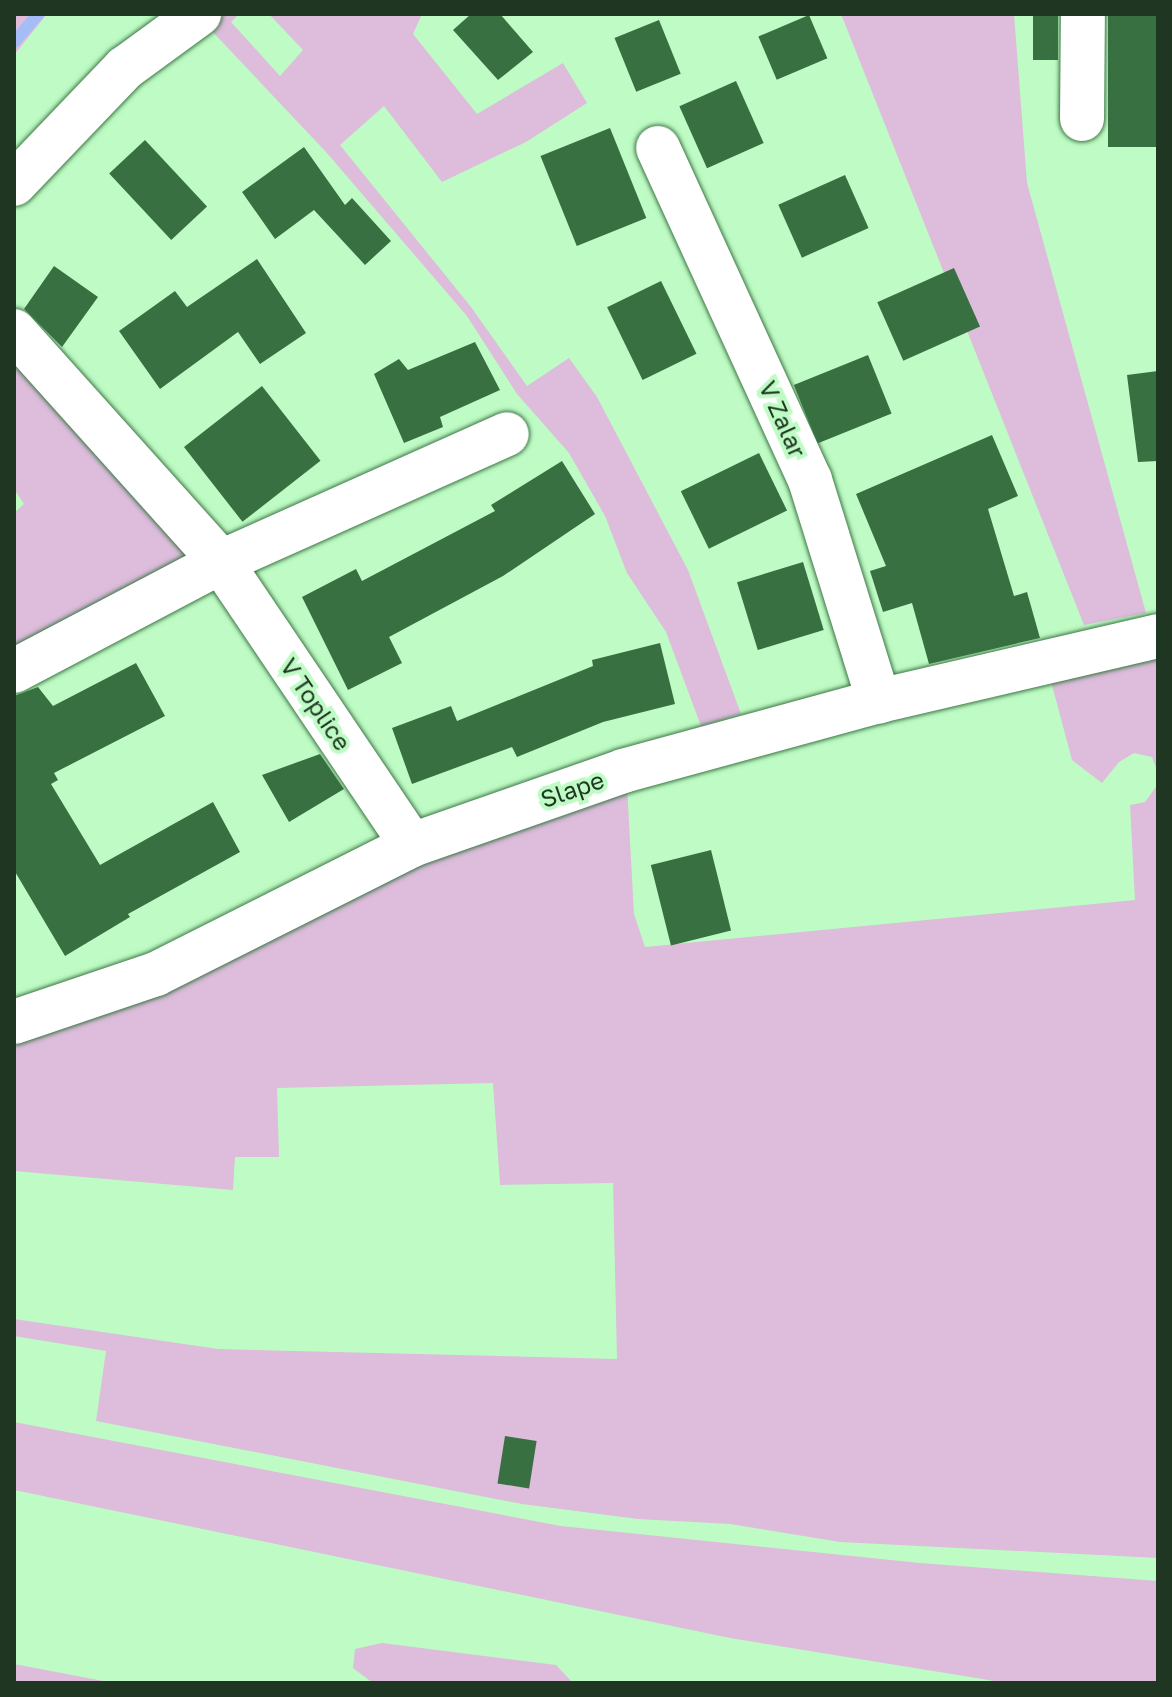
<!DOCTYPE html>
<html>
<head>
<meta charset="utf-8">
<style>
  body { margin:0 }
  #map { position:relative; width:1172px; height:1697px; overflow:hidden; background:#bffcc5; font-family:"Golos Text",sans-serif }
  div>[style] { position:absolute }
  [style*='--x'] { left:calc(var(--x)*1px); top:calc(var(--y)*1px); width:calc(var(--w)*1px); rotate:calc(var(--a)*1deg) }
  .green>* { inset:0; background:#ddbcdc }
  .stream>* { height:12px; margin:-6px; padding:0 6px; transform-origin:6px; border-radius:6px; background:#a5bdf7 }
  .building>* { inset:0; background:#387041; transform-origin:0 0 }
  .roads { filter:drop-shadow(0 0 2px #3d7646) drop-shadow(0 0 2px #3d7646) }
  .minor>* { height:44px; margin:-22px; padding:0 22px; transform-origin:22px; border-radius:22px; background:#fff }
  span { translate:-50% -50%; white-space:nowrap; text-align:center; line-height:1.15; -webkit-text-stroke:8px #bffcc5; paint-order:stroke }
  .street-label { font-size:24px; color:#1f3722 }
  .frame { position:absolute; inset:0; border:16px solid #1f3722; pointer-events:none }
</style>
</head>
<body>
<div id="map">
  <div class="green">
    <i style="clip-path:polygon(14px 14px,47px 14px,14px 55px)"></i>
    <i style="clip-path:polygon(204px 14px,239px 14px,231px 22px,280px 76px,303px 50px,269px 14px,422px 14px,413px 34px,477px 114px,563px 63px,587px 103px,526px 142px,442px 182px,384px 106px,340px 145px,471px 307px,527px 386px,569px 358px,597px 397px,688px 570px,741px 714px,701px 726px,666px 632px,627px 573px,605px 516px,569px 453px,517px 394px,467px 316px,326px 152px,209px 28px)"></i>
    <i style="clip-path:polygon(841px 14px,1014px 14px,1027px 183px,1146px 613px,1084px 625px)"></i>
    <i style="clip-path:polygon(14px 355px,197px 560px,14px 650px,14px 513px,24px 504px,14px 489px)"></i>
    <i style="clip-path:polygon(1158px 651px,1158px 773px,1152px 757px,1134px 753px,1119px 762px,1102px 783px,1072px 760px,1049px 674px)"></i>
    <i style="clip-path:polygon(1158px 784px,1158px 1558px,840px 1542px,730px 1524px,638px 1519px,522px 1504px,96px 1421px,106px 1351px,14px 1336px,14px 1319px,218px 1349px,617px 1359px,613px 1183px,500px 1185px,493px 1083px,277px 1088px,279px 1157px,235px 1157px,233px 1190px,14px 1171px,14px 1036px,448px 847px,627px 786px,634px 914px,645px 947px,1135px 900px,1130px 805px,1145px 802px)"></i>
    <i style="clip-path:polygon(14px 1422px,561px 1526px,920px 1563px,1158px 1581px,1158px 1683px,1007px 1683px,730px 1638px,14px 1490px)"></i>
    <i style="clip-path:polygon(382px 1643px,556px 1665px,573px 1683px,373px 1683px,353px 1668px,355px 1649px)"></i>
    <i style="clip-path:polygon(14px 1664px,114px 1683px,14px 1681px)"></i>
  </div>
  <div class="stream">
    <i style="--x:14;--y:42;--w:37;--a:-49"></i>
  </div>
  <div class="building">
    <i style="clip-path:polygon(471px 14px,500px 14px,533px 52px,498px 80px,453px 30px)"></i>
    <i style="left:1033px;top:14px;width:25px;height:46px"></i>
    <i style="left:1108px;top:14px;width:50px;height:133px"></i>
    <i style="left:809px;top:15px;width:47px;height:55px;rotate:67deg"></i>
    <i style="left:659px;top:20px;width:58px;height:48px;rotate:68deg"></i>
    <i style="left:736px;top:81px;width:68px;height:62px;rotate:66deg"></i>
    <i style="left:610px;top:128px;width:97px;height:75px;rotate:68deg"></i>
    <i style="left:145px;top:140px;width:91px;height:49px;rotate:47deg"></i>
    <i style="clip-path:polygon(304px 147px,345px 205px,352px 198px,391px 241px,365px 265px,314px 210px,275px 239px,242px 192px)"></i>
    <i style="left:845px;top:175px;width:58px;height:73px;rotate:66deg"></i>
    <i style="clip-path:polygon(257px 259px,306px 333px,260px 364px,238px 332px,160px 389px,119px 331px,175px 291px,187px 307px)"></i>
    <i style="clip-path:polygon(54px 266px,98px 297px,62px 347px,24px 309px)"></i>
    <i style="left:954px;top:268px;width:64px;height:84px;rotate:66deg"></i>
    <i style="left:661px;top:281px;width:81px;height:60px;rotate:64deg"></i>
    <i style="clip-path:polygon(475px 342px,500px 390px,440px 417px,443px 427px,404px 443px,374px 374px,399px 359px,408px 370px)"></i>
    <i style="left:868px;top:355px;width:63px;height:80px;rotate:68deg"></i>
    <i style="clip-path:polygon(1158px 371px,1158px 461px,1138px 462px,1127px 375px)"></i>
    <i style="left:262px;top:386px;width:95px;height:99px;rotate:52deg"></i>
    <i style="clip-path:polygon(992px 435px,1018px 496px,988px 509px,1014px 596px,1027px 592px,1040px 638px,929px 664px,912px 603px,883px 612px,870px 571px,886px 566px,856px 494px)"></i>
    <i style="left:759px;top:453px;width:64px;height:87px;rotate:64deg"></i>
    <i style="clip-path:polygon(562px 461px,595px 514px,503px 576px,389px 637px,402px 663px,348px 690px,302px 597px,356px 569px,362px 581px,495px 511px,491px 505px)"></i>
    <i style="left:803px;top:562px;width:71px;height:69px;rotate:73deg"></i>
    <i style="clip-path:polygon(660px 643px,675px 704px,603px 722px,517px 757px,512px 747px,412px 784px,392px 728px,451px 706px,457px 721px,593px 666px,592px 660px)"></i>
    <i style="clip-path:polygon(136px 663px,165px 716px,54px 773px,58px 780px,51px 784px,100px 865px,213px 802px,240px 852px,128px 914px,130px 917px,65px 956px,14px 870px,14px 696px,38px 687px,53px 706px)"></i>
    <i style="clip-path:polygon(320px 754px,344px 789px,289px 822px,262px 775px)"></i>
    <i style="left:711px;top:850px;width:83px;height:62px;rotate:76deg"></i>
    <i style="left:505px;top:1436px;width:32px;height:48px;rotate:9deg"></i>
  </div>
  <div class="roads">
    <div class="minor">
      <i style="--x:1082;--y:119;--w:105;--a:-89.5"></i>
      <i style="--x:658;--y:148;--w:365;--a:65.4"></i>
      <i style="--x:810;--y:480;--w:232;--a:72.7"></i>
      <i style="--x:14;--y:184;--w:161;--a:-46.3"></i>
      <i style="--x:125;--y:68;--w:92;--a:-36.1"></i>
      <i style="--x:14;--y:331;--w:310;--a:48.1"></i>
      <i style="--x:221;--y:562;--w:341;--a:56"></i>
      <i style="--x:14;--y:671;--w:234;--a:-27.8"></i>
      <i style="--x:221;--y:562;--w:313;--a:-24.1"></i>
      <i style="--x:14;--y:1022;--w:150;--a:-18.7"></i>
      <i style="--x:156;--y:974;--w:287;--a:-26.7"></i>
      <i style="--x:412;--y:845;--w:224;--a:-19.3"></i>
      <i style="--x:623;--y:771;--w:265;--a:-15.3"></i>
      <i style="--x:879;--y:701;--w:286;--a:-13.1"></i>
    </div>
  </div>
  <div class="street-label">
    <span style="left:783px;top:419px;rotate:66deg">V Zalar</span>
    <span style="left:316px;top:704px;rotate:56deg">V Toplice</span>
    <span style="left:572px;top:789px;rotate:-19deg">Slape</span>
  </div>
  <div class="frame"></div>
</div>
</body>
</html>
